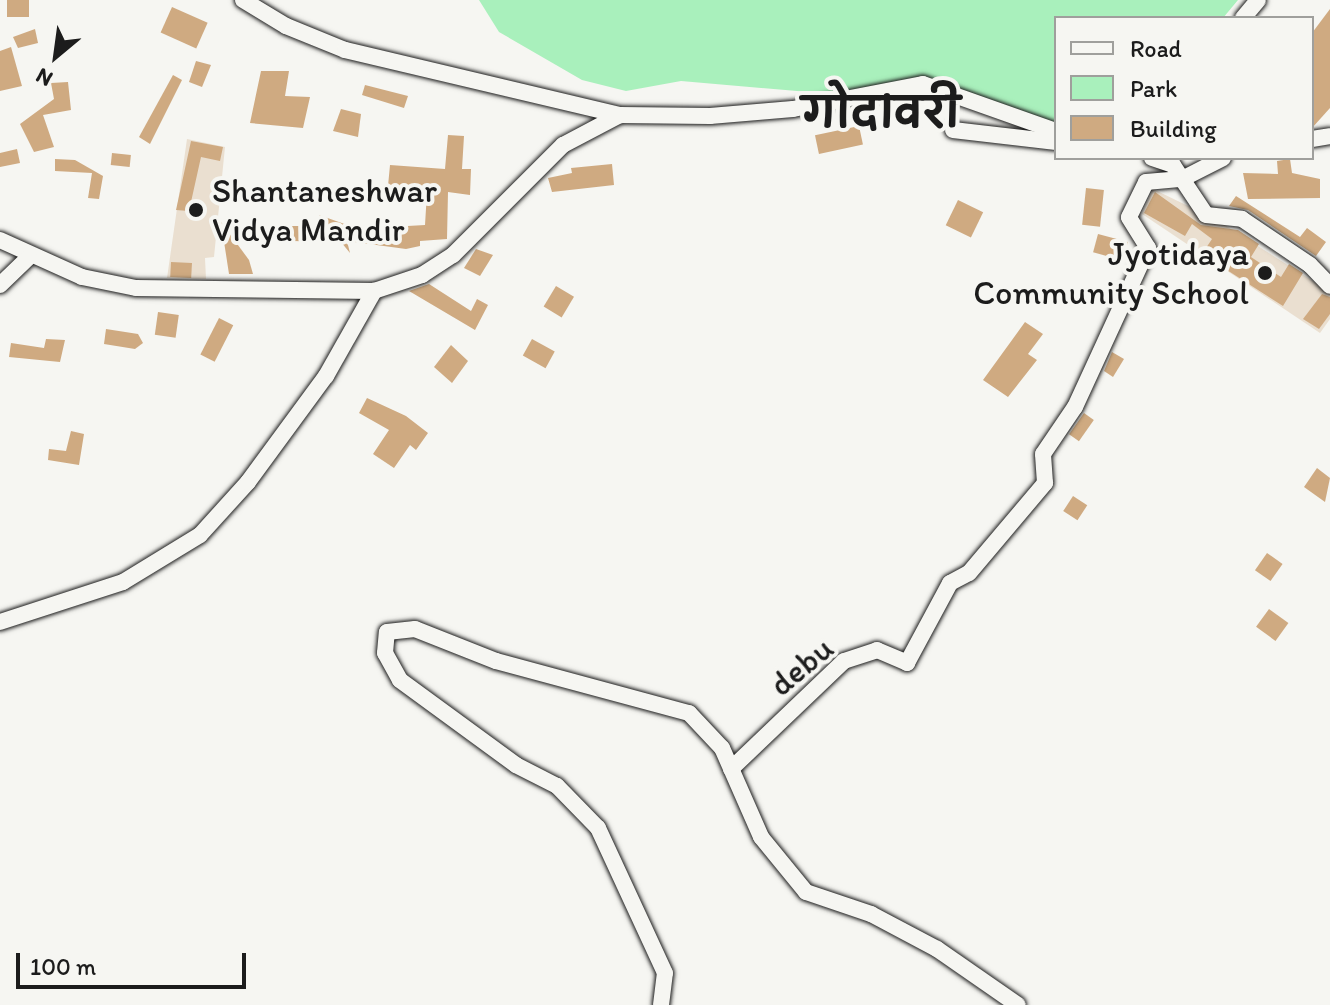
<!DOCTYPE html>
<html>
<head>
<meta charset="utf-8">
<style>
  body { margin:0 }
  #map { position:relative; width:1330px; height:1005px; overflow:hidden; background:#f6f6f2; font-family:Itim,"Playpen Sans Deva",sans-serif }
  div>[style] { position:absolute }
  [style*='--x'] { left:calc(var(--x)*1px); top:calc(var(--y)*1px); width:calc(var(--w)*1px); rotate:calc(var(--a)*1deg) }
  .built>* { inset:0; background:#eadfd0 }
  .green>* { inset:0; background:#a9f0bc }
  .building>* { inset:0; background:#cfaa81; transform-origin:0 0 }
  .roads { filter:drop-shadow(0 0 2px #1c1c1c) drop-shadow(0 0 2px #1c1c1c) }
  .minor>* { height:16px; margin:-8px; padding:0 8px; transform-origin:8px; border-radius:8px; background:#f6f6f2 }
  .dots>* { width:22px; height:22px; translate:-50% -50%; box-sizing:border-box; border:4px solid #f6f6f2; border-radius:50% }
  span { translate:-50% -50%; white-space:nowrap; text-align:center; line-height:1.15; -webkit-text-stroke:8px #f6f6f2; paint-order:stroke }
  .poi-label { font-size:34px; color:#1c1c1c }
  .left { translate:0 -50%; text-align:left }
  .right { translate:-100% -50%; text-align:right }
  .street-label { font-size:34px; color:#1c1c1c }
  .district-label { font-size:42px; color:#1c1c1c; font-weight:700 }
  .legend { position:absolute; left:1054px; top:16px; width:260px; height:144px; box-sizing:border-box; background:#f6f6f2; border:2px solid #9f9f9c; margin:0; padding:10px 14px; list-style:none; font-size:24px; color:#1c1c1c }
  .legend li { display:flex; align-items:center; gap:16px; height:40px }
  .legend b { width:40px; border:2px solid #9f9f9c }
  .north { position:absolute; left:16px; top:16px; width:80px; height:80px; -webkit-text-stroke:6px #f6f6f2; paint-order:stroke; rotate:209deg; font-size:22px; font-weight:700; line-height:32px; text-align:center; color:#1c1c1c }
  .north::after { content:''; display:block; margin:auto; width:28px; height:36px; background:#1c1c1c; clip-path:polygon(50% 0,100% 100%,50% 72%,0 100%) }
  .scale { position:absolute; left:16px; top:953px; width:230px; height:36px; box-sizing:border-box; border:4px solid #1c1c1c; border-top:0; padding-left:10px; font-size:24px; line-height:28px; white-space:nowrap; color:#1c1c1c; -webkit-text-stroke:6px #f6f6f2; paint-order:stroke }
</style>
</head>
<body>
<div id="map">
  <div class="built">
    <i style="clip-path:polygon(187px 139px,225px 147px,214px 257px,205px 258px,206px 279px,167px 278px)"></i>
    <i style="clip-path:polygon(1153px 189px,1217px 220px,1330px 292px,1330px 319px,1320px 333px,1142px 214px)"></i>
  </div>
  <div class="green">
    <i style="clip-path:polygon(479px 0,1238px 0,1223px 18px,1056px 18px,1056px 125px,972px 106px,681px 81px,626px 91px,582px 80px,499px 32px)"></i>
  </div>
  <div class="building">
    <i style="left:7px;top:0;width:22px;height:17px"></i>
    <i style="left:172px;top:7px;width:39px;height:28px;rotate:24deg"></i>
    <i style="clip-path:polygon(1330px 9px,1330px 108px,1312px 128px,1312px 33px)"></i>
    <i style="clip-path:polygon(35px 29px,38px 43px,18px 48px,13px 37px)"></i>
    <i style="clip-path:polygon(11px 47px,22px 86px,0 91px,0 51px)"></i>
    <i style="clip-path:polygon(196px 61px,211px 65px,202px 87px,189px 82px)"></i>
    <i style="clip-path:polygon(261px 71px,289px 71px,285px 96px,310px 97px,303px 128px,250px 123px)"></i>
    <i style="clip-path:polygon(173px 75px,182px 80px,150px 144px,139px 137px)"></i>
    <i style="clip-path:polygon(68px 82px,71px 110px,43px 115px,54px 147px,34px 152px,20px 124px,54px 99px,51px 83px)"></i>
    <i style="clip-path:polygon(365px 85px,408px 96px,404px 108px,362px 95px)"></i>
    <i style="clip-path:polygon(341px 109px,361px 114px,358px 137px,333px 131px)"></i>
    <i style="left:859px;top:126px;width:19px;height:45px;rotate:78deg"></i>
    <i style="clip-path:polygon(448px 135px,464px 136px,462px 169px,471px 169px,470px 195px,448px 192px,447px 239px,420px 241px,420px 246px,406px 249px,347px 241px,350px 253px,341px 242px,244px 240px,245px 226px,329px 226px,319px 215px,373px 234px,373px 228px,425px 225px,427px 192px,388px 186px,390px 165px,445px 169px)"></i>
    <i style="clip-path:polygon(191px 141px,223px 147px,220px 161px,201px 157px,189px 211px,176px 210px)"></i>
    <i style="clip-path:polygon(17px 149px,20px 163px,0 167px,0 153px)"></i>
    <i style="left:112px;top:153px;width:19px;height:12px;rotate:6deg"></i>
    <i style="clip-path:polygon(55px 159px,75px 160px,103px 176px,99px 199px,88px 198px,92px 173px,55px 171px)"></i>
    <i style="clip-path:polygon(1290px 159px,1292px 173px,1320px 179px,1320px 198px,1248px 199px,1243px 173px,1278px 174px,1277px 161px)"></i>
    <i style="clip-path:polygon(612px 164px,614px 185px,552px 192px,548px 178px,572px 173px,571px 168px)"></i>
    <i style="left:1086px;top:188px;width:18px;height:37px;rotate:6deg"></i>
    <i style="clip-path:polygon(1155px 192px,1201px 225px,1238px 230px,1259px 244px,1251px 257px,1281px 277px,1289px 264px,1303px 273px,1283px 306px,1202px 254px,1212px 239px,1192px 224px,1185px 236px,1144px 213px)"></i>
    <i style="clip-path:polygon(1236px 196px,1300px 237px,1307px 228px,1326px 242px,1316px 256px,1248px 210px,1229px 206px)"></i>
    <i style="left:958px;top:200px;width:28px;height:28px;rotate:26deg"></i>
    <i style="clip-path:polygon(221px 222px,249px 260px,253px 274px,229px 274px)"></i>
    <i style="left:1098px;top:234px;width:31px;height:19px;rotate:15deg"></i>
    <i style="clip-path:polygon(476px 249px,493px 255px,480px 276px,464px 268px)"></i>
    <i style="left:171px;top:262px;width:21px;height:15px;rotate:3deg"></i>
    <i style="clip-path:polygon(429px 284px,471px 311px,477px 299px,488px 305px,475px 330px,409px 291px)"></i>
    <i style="left:556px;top:286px;width:21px;height:24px;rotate:31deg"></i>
    <i style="clip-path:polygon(1322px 294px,1330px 297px,1330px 314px,1319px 329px,1303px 319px)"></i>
    <i style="left:158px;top:312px;width:21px;height:23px;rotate:8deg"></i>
    <i style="left:219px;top:318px;width:16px;height:41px;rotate:27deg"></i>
    <i style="clip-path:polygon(1025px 322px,1043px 334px,1028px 354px,1037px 360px,1008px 397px,983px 380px)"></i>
    <i style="clip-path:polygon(106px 329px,138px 334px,143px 343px,135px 349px,104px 344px)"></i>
    <i style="clip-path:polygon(46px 339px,65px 340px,60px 362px,9px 357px,11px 343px,44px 348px)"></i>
    <i style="left:532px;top:339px;width:26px;height:19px;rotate:29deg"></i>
    <i style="clip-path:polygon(451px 345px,468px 361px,452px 383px,434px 367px)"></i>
    <i style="clip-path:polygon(1112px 352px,1124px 359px,1113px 377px,1104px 371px)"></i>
    <i style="clip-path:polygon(367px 398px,406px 416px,428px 433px,416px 450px,410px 445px,394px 468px,373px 454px,389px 430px,359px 413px)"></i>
    <i style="left:1084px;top:413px;width:12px;height:26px;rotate:35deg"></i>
    <i style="clip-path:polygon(71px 431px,84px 434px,79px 465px,48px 460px,49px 449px,66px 451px)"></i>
    <i style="clip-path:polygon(1317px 468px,1330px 478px,1325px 502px,1304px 487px)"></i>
    <i style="left:1073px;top:496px;width:17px;height:18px;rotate:33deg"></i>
    <i style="left:1267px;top:553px;width:19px;height:21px;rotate:35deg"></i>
    <i style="left:1269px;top:609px;width:24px;height:22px;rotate:36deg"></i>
  </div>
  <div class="roads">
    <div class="minor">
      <i style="--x:243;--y:0;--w:50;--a:31.2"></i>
      <i style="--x:286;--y:26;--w:64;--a:22.1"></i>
      <i style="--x:345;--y:50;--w:283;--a:13.3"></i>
      <i style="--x:1243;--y:18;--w:23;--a:-50"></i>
      <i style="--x:953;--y:130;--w:104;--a:6.6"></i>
      <i style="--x:1312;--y:139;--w:18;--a:-9"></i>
      <i style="--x:1152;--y:158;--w:22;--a:18"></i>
      <i style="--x:1173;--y:165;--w:17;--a:57"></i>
      <i style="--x:1182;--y:179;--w:46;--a:-27.1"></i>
      <i style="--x:0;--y:240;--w:90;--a:24.3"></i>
      <i style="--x:82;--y:277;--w:55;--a:11.5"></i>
      <i style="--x:136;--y:288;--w:238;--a:0.7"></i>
      <i style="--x:374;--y:291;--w:51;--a:-18.4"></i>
      <i style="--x:422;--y:275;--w:37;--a:-33"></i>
      <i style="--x:453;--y:255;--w:156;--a:-45"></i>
      <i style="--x:563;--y:145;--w:64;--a:-27.8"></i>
      <i style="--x:620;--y:115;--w:90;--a:0.6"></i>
      <i style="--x:710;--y:116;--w:83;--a:-4.8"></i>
      <i style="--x:793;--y:109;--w:132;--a:-10.9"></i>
      <i style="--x:923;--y:84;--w:141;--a:19.5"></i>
      <i style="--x:0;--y:285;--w:40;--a:-44"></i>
      <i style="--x:0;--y:622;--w:129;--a:-18"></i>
      <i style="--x:123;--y:582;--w:90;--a:-31.4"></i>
      <i style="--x:200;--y:535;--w:72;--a:-47.8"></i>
      <i style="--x:248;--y:482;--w:132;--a:-53.7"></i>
      <i style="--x:326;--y:376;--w:98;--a:-60.5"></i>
      <i style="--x:731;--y:769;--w:156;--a:-43.7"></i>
      <i style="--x:844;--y:661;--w:35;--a:-18"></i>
      <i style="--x:877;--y:650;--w:33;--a:23"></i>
      <i style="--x:907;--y:663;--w:91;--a:-61.7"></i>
      <i style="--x:950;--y:583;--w:21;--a:-28"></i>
      <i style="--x:969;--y:573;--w:118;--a:-49.8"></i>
      <i style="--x:1045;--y:483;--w:29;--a:-94"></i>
      <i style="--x:1043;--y:454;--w:57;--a:-55.8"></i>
      <i style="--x:1075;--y:407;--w:175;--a:-65.3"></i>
      <i style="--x:1148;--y:248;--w:36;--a:-122"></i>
      <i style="--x:1129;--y:217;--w:39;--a:-64"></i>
      <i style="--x:1146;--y:182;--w:36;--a:-5"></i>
      <i style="--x:1182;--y:179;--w:43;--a:56.3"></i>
      <i style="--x:1206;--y:215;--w:36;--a:6"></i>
      <i style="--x:1242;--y:219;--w:82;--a:34.1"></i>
      <i style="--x:1310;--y:265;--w:29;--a:46"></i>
      <i style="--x:661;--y:1005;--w:32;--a:-83"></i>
      <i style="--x:665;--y:973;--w:160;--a:-114.8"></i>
      <i style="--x:598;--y:828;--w:59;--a:-134.3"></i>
      <i style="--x:557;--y:786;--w:46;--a:-152.9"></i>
      <i style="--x:516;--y:765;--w:144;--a:-143.8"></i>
      <i style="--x:400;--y:680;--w:31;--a:-119"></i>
      <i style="--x:385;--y:653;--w:21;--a:-85"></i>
      <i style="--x:387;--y:632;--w:28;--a:-6"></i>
      <i style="--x:415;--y:629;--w:87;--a:21.6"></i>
      <i style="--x:496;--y:661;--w:200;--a:15.1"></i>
      <i style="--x:689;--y:713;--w:48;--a:46.7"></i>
      <i style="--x:722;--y:748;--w:97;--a:66.3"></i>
      <i style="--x:761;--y:837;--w:71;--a:50.7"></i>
      <i style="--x:806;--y:892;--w:69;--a:18.7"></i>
      <i style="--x:871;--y:914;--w:75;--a:27.9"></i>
      <i style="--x:937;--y:949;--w:98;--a:34.7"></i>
    </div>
  </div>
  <div class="dots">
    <i style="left:196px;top:210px;background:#1c1c1c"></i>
    <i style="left:1265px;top:273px;background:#1c1c1c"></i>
  </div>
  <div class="poi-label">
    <span class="left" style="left:212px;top:210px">Shantaneshwar<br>Vidya Mandir</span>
    <span class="right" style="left:1249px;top:273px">Jyotidaya<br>Community School</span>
  </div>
  <div class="street-label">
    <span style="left:801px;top:666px;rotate:-40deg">debu</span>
  </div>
  <div class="district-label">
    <span style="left:881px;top:113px">गोदावरी</span>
  </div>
  <ul class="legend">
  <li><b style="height:10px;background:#f6f6f2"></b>Road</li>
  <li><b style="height:22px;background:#a9f0bc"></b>Park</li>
  <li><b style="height:22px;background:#cfaa81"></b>Building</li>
  </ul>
  <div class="north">N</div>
  <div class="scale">100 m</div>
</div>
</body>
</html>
